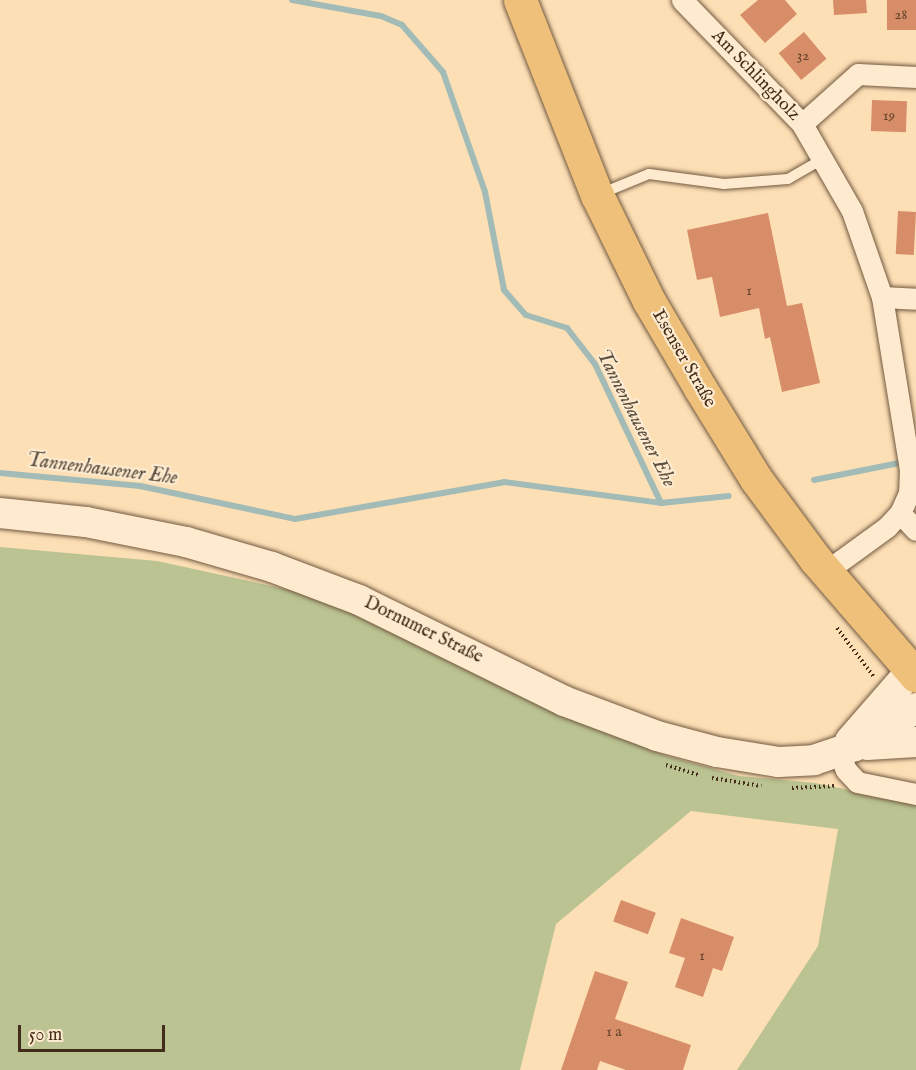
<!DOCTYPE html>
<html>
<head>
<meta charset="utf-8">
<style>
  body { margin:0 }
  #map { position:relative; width:916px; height:1070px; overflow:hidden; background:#fddfb5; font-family:"IM FELL English",serif }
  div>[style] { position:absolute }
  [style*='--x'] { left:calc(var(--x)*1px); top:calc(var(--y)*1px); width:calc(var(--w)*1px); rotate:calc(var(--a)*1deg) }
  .green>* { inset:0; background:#bac391 }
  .stream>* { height:6px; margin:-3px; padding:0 3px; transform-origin:3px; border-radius:3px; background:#a2bbb6 }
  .building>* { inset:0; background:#d78e68; transform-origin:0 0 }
  .path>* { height:4px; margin-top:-2px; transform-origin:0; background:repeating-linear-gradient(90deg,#432c19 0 1.5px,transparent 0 4.5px) }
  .roads { filter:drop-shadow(0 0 2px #725940) drop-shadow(0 0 2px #725940) }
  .service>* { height:10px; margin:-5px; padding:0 5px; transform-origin:5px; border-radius:5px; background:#feeacf }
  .minor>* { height:21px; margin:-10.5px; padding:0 10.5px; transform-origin:10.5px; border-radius:10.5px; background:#feeacf }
  .secondary>* { height:30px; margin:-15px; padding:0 15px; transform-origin:15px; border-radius:15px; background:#feeacf }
  .primary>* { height:33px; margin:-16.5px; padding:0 16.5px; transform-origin:16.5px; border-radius:16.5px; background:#eec07a }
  span { translate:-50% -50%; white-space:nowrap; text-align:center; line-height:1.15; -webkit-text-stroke:4.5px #feeacf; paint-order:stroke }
  .number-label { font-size:15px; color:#68442d }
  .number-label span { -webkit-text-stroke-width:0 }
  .street-label { font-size:18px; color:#432c19 }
  .water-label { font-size:20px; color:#5b5040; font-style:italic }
  .scale { position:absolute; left:18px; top:1025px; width:147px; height:27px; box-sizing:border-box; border:3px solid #432c19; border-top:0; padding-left:8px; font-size:18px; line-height:21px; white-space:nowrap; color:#432c19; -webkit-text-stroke:4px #feeacf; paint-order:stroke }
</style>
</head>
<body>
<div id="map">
  <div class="green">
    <i style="clip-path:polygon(0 547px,157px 561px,322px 597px,556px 712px,664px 755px,739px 776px,815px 783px,916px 804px,916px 1070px,737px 1070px,818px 946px,838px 829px,691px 811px,556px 924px,520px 1070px,0 1070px)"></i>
  </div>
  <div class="stream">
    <i style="--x:292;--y:0;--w:90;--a:10.2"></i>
    <i style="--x:381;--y:16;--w:23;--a:23"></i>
    <i style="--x:402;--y:25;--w:62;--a:48.9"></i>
    <i style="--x:443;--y:72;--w:127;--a:70.7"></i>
    <i style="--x:485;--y:192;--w:100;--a:79"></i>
    <i style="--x:504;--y:290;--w:33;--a:49"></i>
    <i style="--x:526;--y:315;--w:43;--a:17.6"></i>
    <i style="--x:567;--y:328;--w:46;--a:52.1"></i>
    <i style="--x:595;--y:364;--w:154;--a:64.6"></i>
    <i style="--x:0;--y:473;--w:141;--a:5.3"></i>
    <i style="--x:140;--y:486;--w:158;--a:12"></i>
    <i style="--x:295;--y:519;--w:212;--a:-10"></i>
    <i style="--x:504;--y:482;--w:158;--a:7.6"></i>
    <i style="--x:661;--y:503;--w:68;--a:-5.9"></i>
    <i style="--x:814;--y:480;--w:92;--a:-11.3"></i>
  </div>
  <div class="building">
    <i style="clip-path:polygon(758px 0,785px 0,797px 14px,765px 43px,740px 15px)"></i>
    <i style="clip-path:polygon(833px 0,866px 0,867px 13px,834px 15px)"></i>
    <i style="left:887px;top:0;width:29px;height:30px"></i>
    <i style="left:804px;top:32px;width:35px;height:33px;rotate:50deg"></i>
    <i style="left:872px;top:100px;width:35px;height:31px;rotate:2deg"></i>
    <i style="left:898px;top:211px;width:18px;height:43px;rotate:3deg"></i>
    <i style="clip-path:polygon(768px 213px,787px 306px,802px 303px,820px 383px,782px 392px,770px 337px,765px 339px,759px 308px,720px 317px,712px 277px,697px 280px,687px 230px)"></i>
    <i style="left:621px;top:900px;width:37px;height:23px;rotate:20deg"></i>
    <i style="clip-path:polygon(681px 918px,734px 937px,722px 971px,713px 968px,703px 997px,675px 987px,685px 958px,669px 953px)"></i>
    <i style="clip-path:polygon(595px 971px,628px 982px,615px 1019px,691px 1045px,683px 1070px,626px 1070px,600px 1061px,597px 1070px,561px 1070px)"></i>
  </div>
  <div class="path">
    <i style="--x:837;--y:628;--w:61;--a:52.9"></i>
    <i style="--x:666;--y:765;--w:34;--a:17"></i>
    <i style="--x:712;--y:778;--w:50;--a:9.3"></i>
    <i style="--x:792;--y:788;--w:43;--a:-2.7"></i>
  </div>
  <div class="roads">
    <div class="service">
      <i style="--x:600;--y:194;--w:53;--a:-22.2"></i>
      <i style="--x:649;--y:174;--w:76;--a:7.6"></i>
      <i style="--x:724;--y:184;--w:64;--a:-4.5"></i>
      <i style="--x:788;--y:179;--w:39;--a:-30"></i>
    </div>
    <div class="minor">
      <i style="--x:682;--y:0;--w:173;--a:45.9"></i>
      <i style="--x:802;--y:124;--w:100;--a:60.1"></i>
      <i style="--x:852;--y:211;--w:91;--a:70.8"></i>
      <i style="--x:882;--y:297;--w:174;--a:80.8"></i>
      <i style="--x:910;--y:469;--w:24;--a:92"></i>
      <i style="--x:909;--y:493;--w:22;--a:114"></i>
      <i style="--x:900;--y:513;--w:19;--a:133"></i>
      <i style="--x:887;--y:527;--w:77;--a:144"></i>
      <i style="--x:802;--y:124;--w:75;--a:-41.8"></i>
      <i style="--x:858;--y:74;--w:58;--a:3"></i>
      <i style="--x:882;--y:297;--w:34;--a:3"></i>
      <i style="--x:900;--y:513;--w:23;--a:47"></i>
      <i style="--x:839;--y:752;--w:19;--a:69"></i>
      <i style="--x:846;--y:770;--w:16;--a:47"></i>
      <i style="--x:857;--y:782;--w:60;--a:11.5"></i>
    </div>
    <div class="secondary">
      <i style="--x:0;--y:513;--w:86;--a:6"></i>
      <i style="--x:86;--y:522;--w:102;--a:11.3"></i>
      <i style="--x:186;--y:542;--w:90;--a:16.2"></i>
      <i style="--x:272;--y:567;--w:93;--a:20.8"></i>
      <i style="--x:359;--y:600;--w:229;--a:26.2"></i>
      <i style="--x:564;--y:701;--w:99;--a:20.6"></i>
      <i style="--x:657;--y:736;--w:62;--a:14.9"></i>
      <i style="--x:717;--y:752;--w:63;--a:9.2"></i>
      <i style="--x:779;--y:762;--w:35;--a:-3"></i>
      <i style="--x:814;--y:760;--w:43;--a:-18.9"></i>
      <i style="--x:855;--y:746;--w:72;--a:-31.9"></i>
      <i style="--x:850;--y:741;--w:93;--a:-48.9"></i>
      <i style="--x:867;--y:745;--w:49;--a:-3.5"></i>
    </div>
    <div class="primary">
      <i style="--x:520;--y:0;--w:210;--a:68.5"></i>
      <i style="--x:597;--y:195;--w:118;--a:63.9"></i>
      <i style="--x:649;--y:301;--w:101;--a:59.6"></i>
      <i style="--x:700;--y:388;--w:107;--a:58.4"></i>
      <i style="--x:756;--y:479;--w:101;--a:53.5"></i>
      <i style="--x:816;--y:560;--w:153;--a:49.2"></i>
    </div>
  </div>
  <div class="number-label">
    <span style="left:901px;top:15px">28</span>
    <span style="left:803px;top:56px">32</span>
    <span style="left:889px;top:116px">19</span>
    <span style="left:749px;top:291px">1</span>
    <span style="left:702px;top:956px">1</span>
    <span style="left:614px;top:1032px">1 a</span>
  </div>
  <div class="street-label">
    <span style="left:755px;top:76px;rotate:46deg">Am Schlingholz</span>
    <span style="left:683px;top:359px;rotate:60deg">Esenser Straße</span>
    <span style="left:423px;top:631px;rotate:26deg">Dornumer Straße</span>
  </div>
  <div class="water-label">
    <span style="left:636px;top:418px;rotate:63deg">Tannenhausener Ehe</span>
    <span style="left:102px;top:469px;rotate:7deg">Tannenhausener Ehe</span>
  </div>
  <div class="scale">50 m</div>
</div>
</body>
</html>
